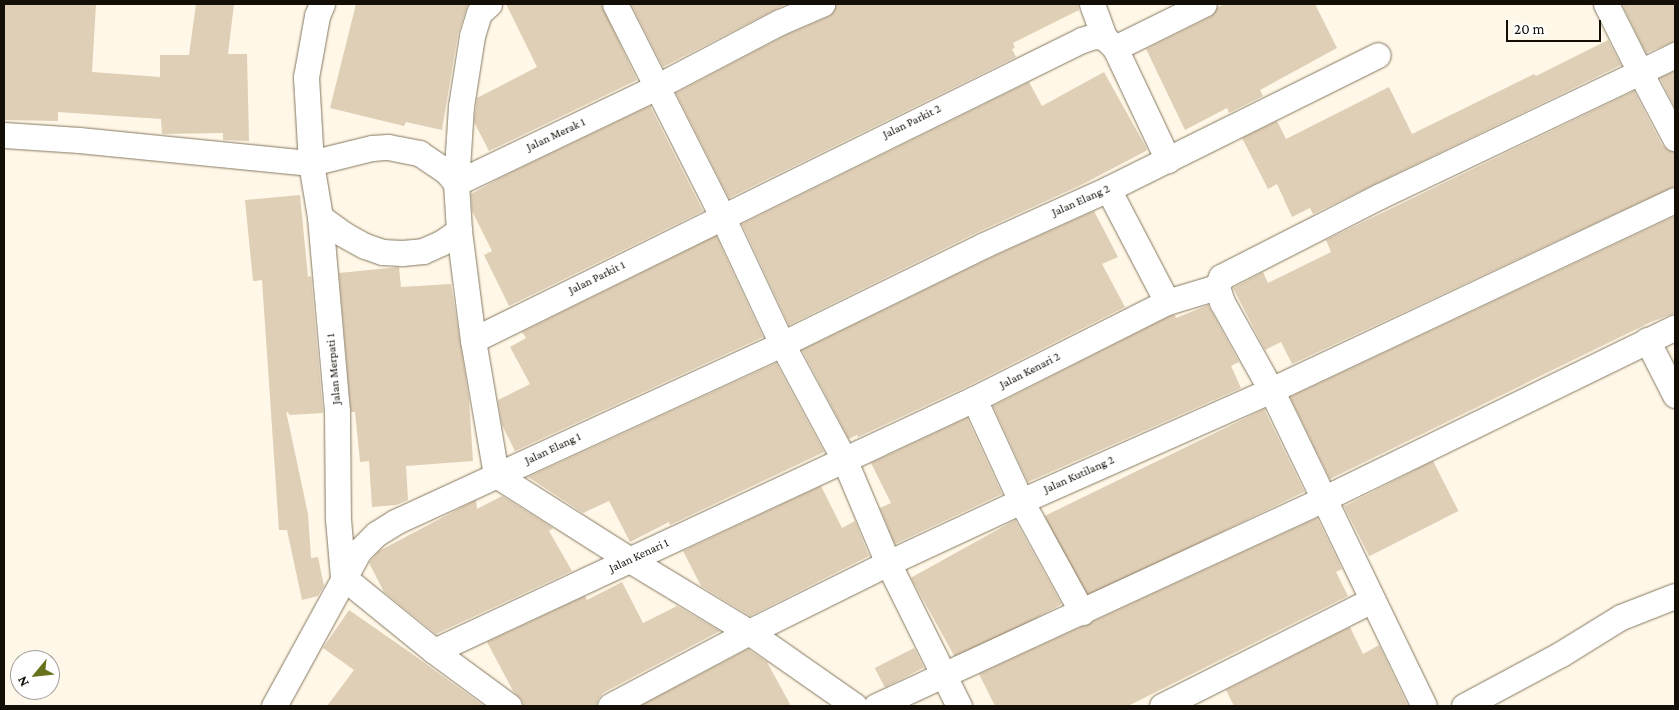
<!DOCTYPE html>
<html>
<head>
<meta charset="utf-8">
<style>
  body { margin:0 }
  #map { position:relative; width:1679px; height:710px; overflow:hidden; background:#fff7e7; font-family:"Crimson Pro",serif }
  div>[style] { position:absolute }
  [style*='--x'] { left:calc(var(--x)*1px); top:calc(var(--y)*1px); width:calc(var(--w)*1px); rotate:calc(var(--a)*1deg) }
  .building>* { inset:0; background:#dfcfb6; transform-origin:0 0 }
  .roads { filter:drop-shadow(0 0 1px #847860) drop-shadow(0 0 1px #847860) }
  .minor>* { height:25px; margin:-12.5px; padding:0 12.5px; transform-origin:12.5px; border-radius:12.5px; background:#fff }
  span { translate:-50% -50%; white-space:nowrap; text-align:center; line-height:1.15; -webkit-text-stroke:4px #fff; paint-order:stroke }
  .street-label { font-size:12px; color:#130f06 }
  .frame { position:absolute; inset:0; border:5px solid #130f06; pointer-events:none }
  .north { position:absolute; left:10px; top:650px; width:50px; height:50px; box-sizing:border-box; background:#fff; border:1px solid #a19f9b; border-radius:50%; rotate:242deg; font-size:14px; font-weight:700; line-height:20px; text-align:center; color:#130f06 }
  .north::after { content:''; display:block; margin:auto; width:18px; height:22px; background:#68721c; clip-path:polygon(50% 0,100% 100%,50% 72%,0 100%) }
  .scale { position:absolute; left:1506px; top:20px; width:95px; height:22px; box-sizing:border-box; border:2px solid #130f06; border-top:0; padding-left:6px; font-size:15px; line-height:18px; white-space:nowrap; color:#130f06; -webkit-text-stroke:4px #fff; paint-order:stroke }
</style>
</head>
<body>
<div id="map">
  <div class="building">
    <i style="clip-path:polygon(4px 4px,96px 4px,92px 72px,160px 77px,160px 55px,189px 55px,196px 4px,234px 4px,228px 54px,247px 54px,249px 141px,223px 140px,223px 133px,162px 134px,161px 119px,58px 112px,58px 121px,4px 120px)"></i>
    <i style="clip-path:polygon(356px 4px,468px 4px,458px 34px,442px 130px,406px 122px,404px 126px,330px 108px)"></i>
    <i style="clip-path:polygon(506px 4px,601px 4px,637px 80px,489px 151px,474px 122px,477px 98px,537px 67px)"></i>
    <i style="clip-path:polygon(631px 4px,786px 4px,663px 67px)"></i>
    <i style="clip-path:polygon(836px 4px,1078px 4px,1079px 10px,1013px 43px,1015px 48px,1012px 49px,1016px 57px,729px 198px,676px 93px,786px 35px,828px 17px,834px 12px)"></i>
    <i style="clip-path:polygon(1225px 4px,1315px 4px,1337px 48px,1260px 90px,1263px 96px,1229px 113px,1227px 108px,1185px 130px,1146px 49px,1210px 17px,1218px 7px)"></i>
    <i style="clip-path:polygon(1622px 4px,1675px 4px,1675px 41px,1646px 53px)"></i>
    <i style="clip-path:polygon(1608px 40px,1621px 65px,1313px 214px,1310px 208px,1292px 217px,1277px 184px,1268px 189px,1242px 138px,1277px 121px,1286px 139px,1389px 87px,1412px 134px,1534px 74px,1536px 76px)"></i>
    <i style="clip-path:polygon(1675px 71px,1675px 108px,1660px 78px)"></i>
    <i style="clip-path:polygon(1104px 72px,1147px 149px,1146px 151px,1081px 185px,978px 232px,789px 325px,742px 224px,1029px 82px,1042px 106px)"></i>
    <i style="clip-path:polygon(1634px 91px,1662px 145px,1668px 150px,1675px 152px,1675px 186px,1292px 364px,1281px 342px,1265px 350px,1233px 288px,1263px 272px,1268px 283px,1331px 252px,1326px 240px)"></i>
    <i style="clip-path:polygon(650px 106px,703px 211px,509px 306px,484px 255px,492px 251px,472px 211px,471px 194px,502px 177px)"></i>
    <i style="clip-path:polygon(300px 195px,308px 277px,311px 276px,323px 413px,290px 415px,286px 411px,308px 514px,311px 558px,318px 557px,324px 586px,318px 596px,302px 600px,287px 530px,279px 530px,262px 280px,253px 281px,245px 200px)"></i>
    <i style="clip-path:polygon(1094px 211px,1118px 257px,1102px 264px,1125px 307px,968px 386px,858px 437px,857px 435px,849px 439px,802px 350px,990px 258px)"></i>
    <i style="clip-path:polygon(1675px 216px,1675px 313px,1651px 322px,1330px 479px,1290px 397px)"></i>
    <i style="clip-path:polygon(716px 236px,763px 337px,515px 451px,502px 425px,498px 400px,530px 384px,510px 347px,526px 338px,522px 332px)"></i>
    <i style="clip-path:polygon(399px 267px,401px 287px,451px 284px,469px 399px,473px 461px,406px 466px,408px 500px,396px 505px,372px 507px,369px 461px,360px 462px,355px 412px,351px 412px,339px 273px)"></i>
    <i style="clip-path:polygon(1208px 305px,1239px 362px,1231px 366px,1241px 388px,1028px 482px,993px 406px,1172px 315px,1175px 315px,1176px 318px)"></i>
    <i style="clip-path:polygon(776px 363px,824px 452px,670px 525px,669px 522px,630px 542px,609px 501px,583px 513px,528px 477px)"></i>
    <i style="left:1264px;top:409px;width:92px;height:244px;rotate:64deg"></i>
    <i style="clip-path:polygon(967px 418px,1002px 494px,895px 544px,880px 508px,891px 503px,871px 463px)"></i>
    <i style="left:1433px;top:461px;width:56px;height:100px;rotate:63deg"></i>
    <i style="clip-path:polygon(821px 486px,842px 528px,855px 521px,869px 556px,750px 616px,701px 586px,683px 551px)"></i>
    <i style="clip-path:polygon(502px 496px,553px 528px,549px 531px,572px 571px,436px 634px,384px 592px,369px 563px,379px 551px,464px 506px,476px 500px,477px 509px)"></i>
    <i style="clip-path:polygon(1317px 518px,1342px 569px,1336px 572px,1348px 596px,1128px 706px,995px 706px,979px 674px)"></i>
    <i style="left:1015px;top:520px;width:96px;height:119px;rotate:61deg"></i>
    <i style="clip-path:polygon(622px 582px,643px 623px,677px 606px,720px 631px,603px 693px,598px 699px,596px 706px,523px 706px,522px 700px,513px 691px,487px 642px,585px 596px,587px 600px)"></i>
    <i style="clip-path:polygon(349px 610px,408px 651px,484px 706px,327px 706px,354px 670px,323px 648px)"></i>
    <i style="clip-path:polygon(1350px 627px,1363px 654px,1379px 645px,1408px 706px,1234px 706px,1226px 690px)"></i>
    <i style="left:914px;top:648px;width:22px;height:44px;rotate:63deg"></i>
    <i style="clip-path:polygon(748px 649px,767px 662px,791px 706px,640px 706px)"></i>
  </div>
  <div class="roads">
    <div class="minor">
      <i style="--x:322;--y:4;--w:13;--a:113"></i>
      <i style="--x:317;--y:16;--w:62;--a:100.2"></i>
      <i style="--x:306;--y:77;--w:86;--a:86.7"></i>
      <i style="--x:311;--y:163;--w:55;--a:80.5"></i>
      <i style="--x:320;--y:217;--w:195;--a:85"></i>
      <i style="--x:337;--y:411;--w:108;--a:89.5"></i>
      <i style="--x:338;--y:519;--w:58;--a:85.1"></i>
      <i style="--x:489;--y:4;--w:13;--a:138"></i>
      <i style="--x:479;--y:13;--w:24;--a:107"></i>
      <i style="--x:472;--y:36;--w:71;--a:98.9"></i>
      <i style="--x:461;--y:106;--w:77;--a:93.7"></i>
      <i style="--x:456;--y:183;--w:48;--a:86.4"></i>
      <i style="--x:459;--y:231;--w:110;--a:82.7"></i>
      <i style="--x:473;--y:340;--w:137;--a:80.3"></i>
      <i style="--x:496;--y:475;--w:159;--a:32.4"></i>
      <i style="--x:630;--y:560;--w:139;--a:31.2"></i>
      <i style="--x:749;--y:632;--w:129;--a:34.9"></i>
      <i style="--x:615;--y:4;--w:237;--a:63.2"></i>
      <i style="--x:722;--y:216;--w:141;--a:64.9"></i>
      <i style="--x:782;--y:344;--w:131;--a:61.7"></i>
      <i style="--x:844;--y:459;--w:113;--a:67.1"></i>
      <i style="--x:888;--y:563;--w:160;--a:63.6"></i>
      <i style="--x:1092;--y:4;--w:35;--a:70"></i>
      <i style="--x:1104;--y:37;--w:16;--a:45"></i>
      <i style="--x:1115;--y:48;--w:124;--a:64.7"></i>
      <i style="--x:1606;--y:4;--w:76;--a:63.4"></i>
      <i style="--x:1640;--y:72;--w:39;--a:-26"></i>
      <i style="--x:1115;--y:48;--w:99;--a:-26.3"></i>
      <i style="--x:4;--y:135;--w:75;--a:3.8"></i>
      <i style="--x:79;--y:140;--w:233;--a:5.7"></i>
      <i style="--x:311;--y:163;--w:63;--a:-13.8"></i>
      <i style="--x:372;--y:148;--w:16;--a:-4"></i>
      <i style="--x:388;--y:147;--w:32;--a:11"></i>
      <i style="--x:419;--y:153;--w:32;--a:34"></i>
      <i style="--x:446;--y:171;--w:16;--a:50"></i>
      <i style="--x:456;--y:183;--w:222;--a:-25.6"></i>
      <i style="--x:656;--y:87;--w:140;--a:-27.7"></i>
      <i style="--x:780;--y:22;--w:46;--a:-23.2"></i>
      <i style="--x:1108;--y:189;--w:127;--a:62.4"></i>
      <i style="--x:320;--y:217;--w:29;--a:36"></i>
      <i style="--x:343;--y:234;--w:25;--a:29"></i>
      <i style="--x:365;--y:246;--w:18;--a:19"></i>
      <i style="--x:382;--y:252;--w:20;--a:3"></i>
      <i style="--x:402;--y:253;--w:21;--a:-5"></i>
      <i style="--x:423;--y:251;--w:20;--a:-24"></i>
      <i style="--x:441;--y:243;--w:22;--a:-34"></i>
      <i style="--x:473;--y:340;--w:679;--a:-26.23"></i>
      <i style="--x:1082;--y:40;--w:13;--a:-18"></i>
      <i style="--x:1094;--y:36;--w:10;--a:6"></i>
      <i style="--x:1647;--y:340;--w:62;--a:63"></i>
      <i style="--x:974;--y:399;--w:112;--a:65.3"></i>
      <i style="--x:1021;--y:501;--w:127;--a:61.2"></i>
      <i style="--x:343;--y:577;--w:117;--a:39.1"></i>
      <i style="--x:434;--y:651;--w:93;--a:36.3"></i>
      <i style="--x:434;--y:651;--w:596;--a:-25.02"></i>
      <i style="--x:974;--y:399;--w:216;--a:-26.7"></i>
      <i style="--x:1167;--y:302;--w:52;--a:-16.7"></i>
      <i style="--x:274;--y:706;--w:177;--a:-61.3"></i>
      <i style="--x:359;--y:551;--w:24;--a:-45"></i>
      <i style="--x:376;--y:534;--w:22;--a:-32"></i>
      <i style="--x:395;--y:522;--w:426;--a:-24.7"></i>
      <i style="--x:782;--y:344;--w:225;--a:-26.1"></i>
      <i style="--x:984;--y:245;--w:136;--a:-24.3"></i>
      <i style="--x:1108;--y:189;--w:301;--a:-26.4"></i>
      <i style="--x:610;--y:706;--w:157;--a:-28"></i>
      <i style="--x:749;--y:632;--w:155;--a:-26.4"></i>
      <i style="--x:888;--y:563;--w:147;--a:-25"></i>
      <i style="--x:1021;--y:501;--w:274;--a:-23.9"></i>
      <i style="--x:1271;--y:390;--w:446;--a:-25.2"></i>
      <i style="--x:876;--y:706;--w:493;--a:-24.8"></i>
      <i style="--x:1323;--y:499;--w:392;--a:-26"></i>
      <i style="--x:1162;--y:706;--w:235;--a:-26.8"></i>
      <i style="--x:1424;--y:706;--w:351;--a:-115.8"></i>
      <i style="--x:1271;--y:390;--w:101;--a:-119.1"></i>
      <i style="--x:1222;--y:302;--w:16;--a:-108"></i>
      <i style="--x:1217;--y:287;--w:11;--a:-68"></i>
      <i style="--x:1221;--y:277;--w:178;--a:-27"></i>
      <i style="--x:1380;--y:196;--w:288;--a:-25.5"></i>
      <i style="--x:1640;--y:72;--w:75;--a:62.1"></i>
      <i style="--x:1464;--y:706;--w:110;--a:-28.2"></i>
      <i style="--x:1561;--y:654;--w:70;--a:-31.7"></i>
      <i style="--x:1621;--y:617;--w:58;--a:-21.3"></i>
    </div>
  </div>
  <div class="street-label">
    <span style="left:912px;top:122px;rotate:-26deg">Jalan Parkit 2</span>
    <span style="left:556px;top:135px;rotate:-25deg">Jalan Merak 1</span>
    <span style="left:1081px;top:201px;rotate:-24deg">Jalan Elang 2</span>
    <span style="left:597px;top:278px;rotate:-26deg">Jalan Parkit 1</span>
    <span style="left:334px;top:369px;rotate:-95deg">Jalan Merpati 1</span>
    <span style="left:1030px;top:371px;rotate:-27deg">Jalan Kenari 2</span>
    <span style="left:553px;top:449px;rotate:-25deg">Jalan Elang 1</span>
    <span style="left:1079px;top:475px;rotate:-24deg">Jalan Kutilang 2</span>
    <span style="left:639px;top:556px;rotate:-25deg">Jalan Kenari 1</span>
  </div>
  <div class="frame"></div>
  <div class="north">N</div>
  <div class="scale">20 m</div>
</div>
</body>
</html>
